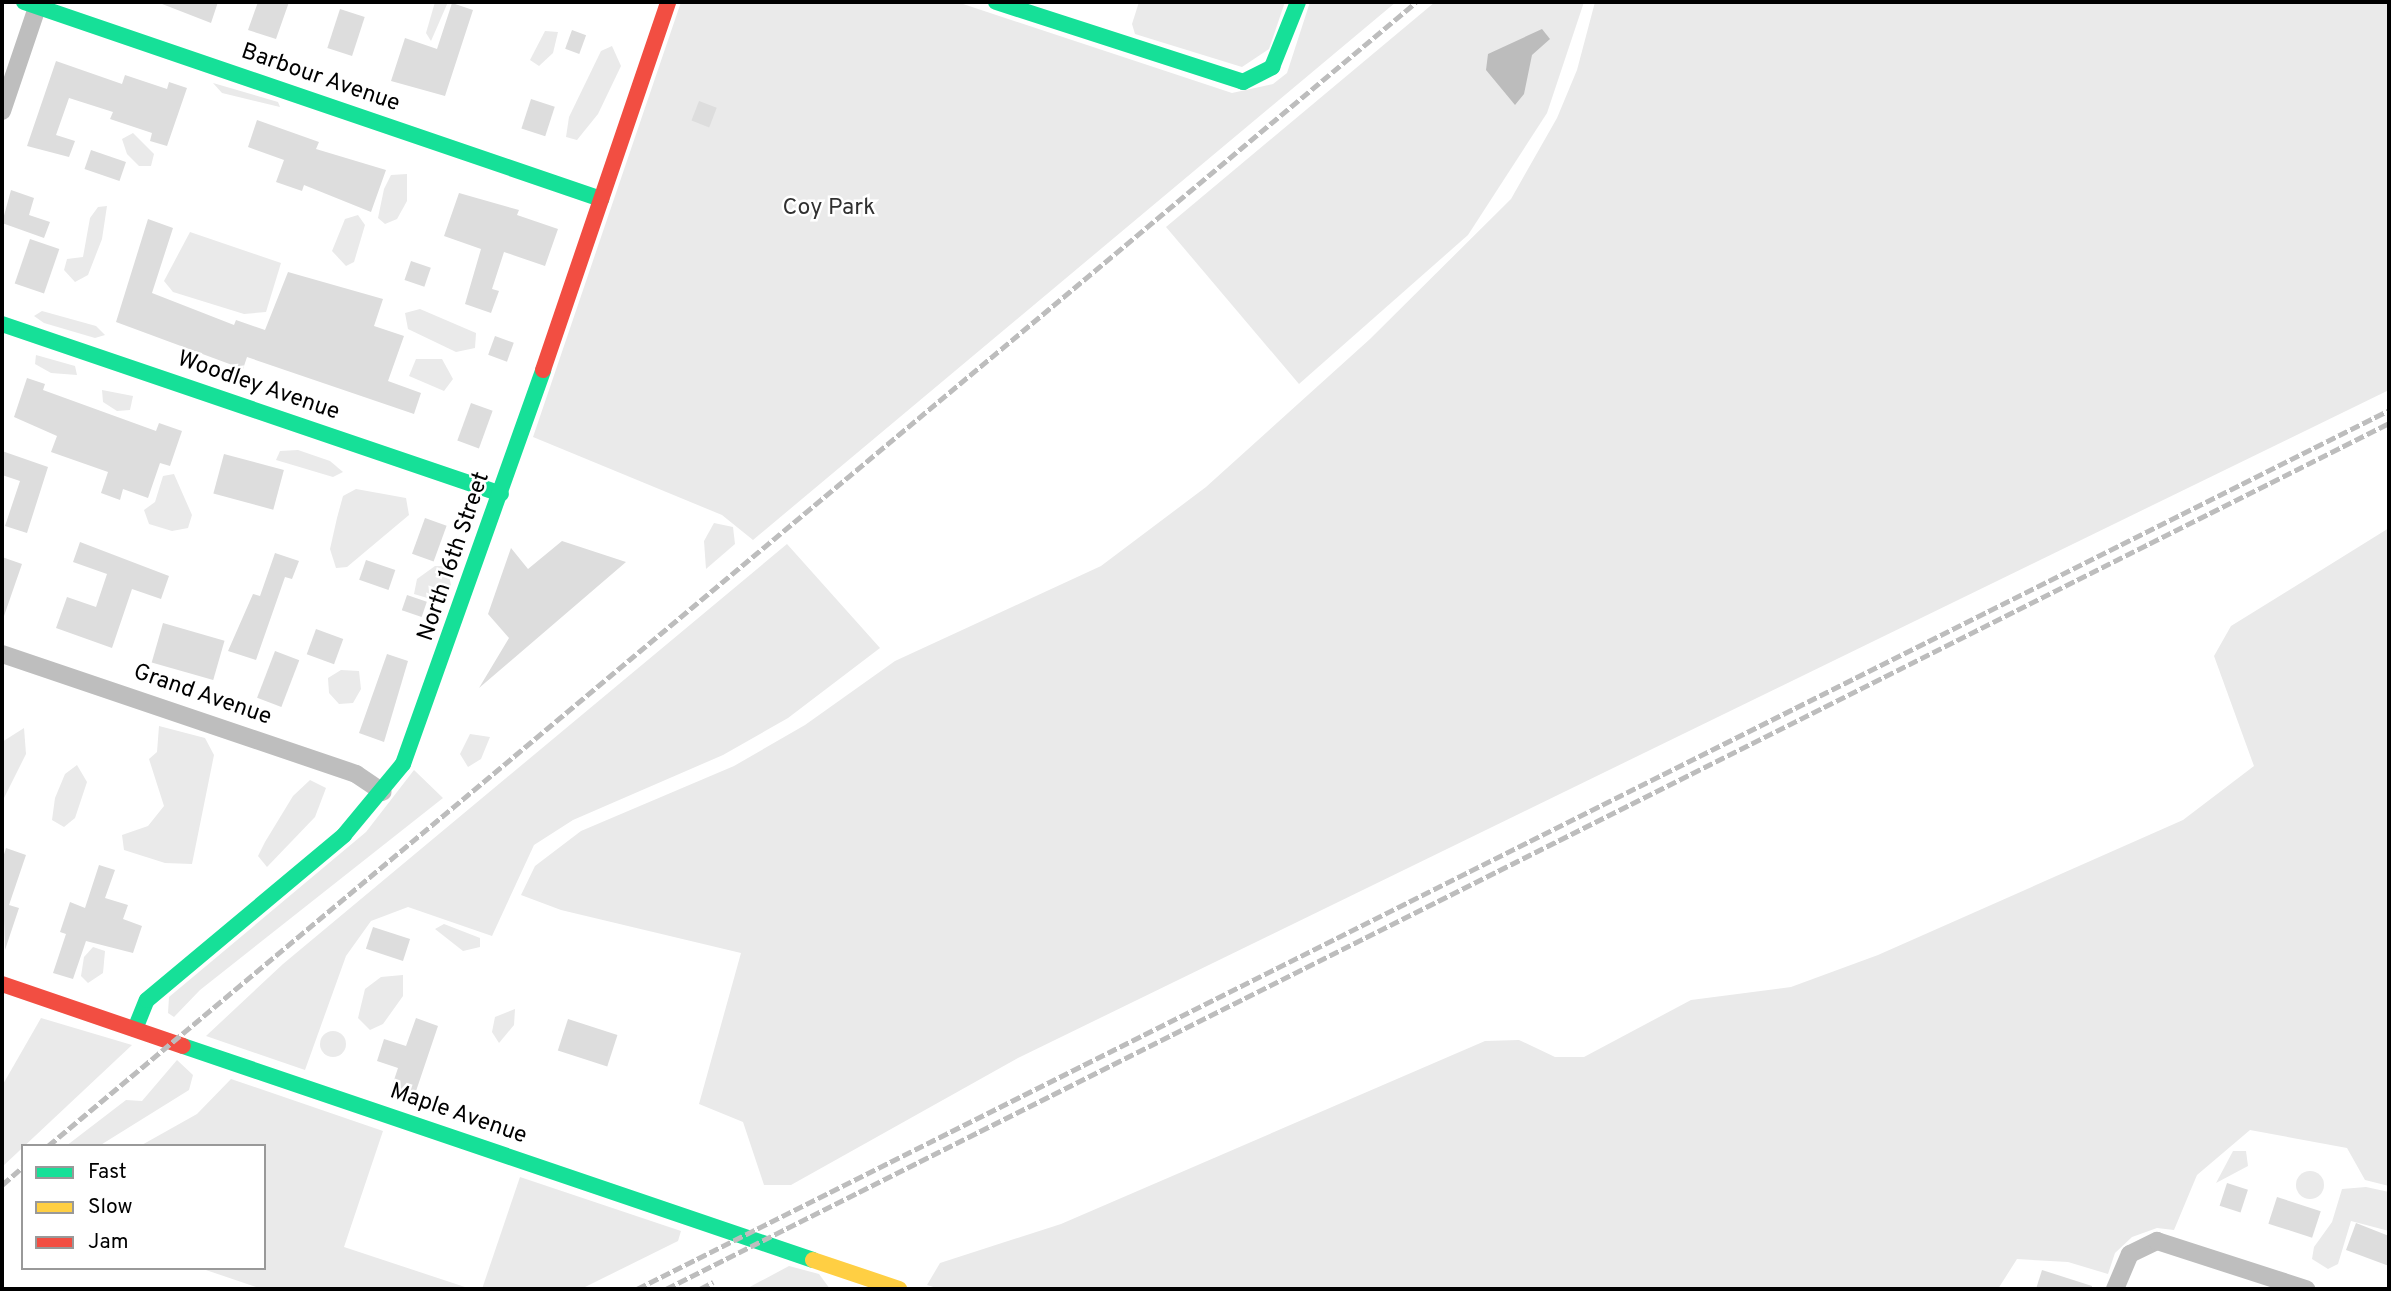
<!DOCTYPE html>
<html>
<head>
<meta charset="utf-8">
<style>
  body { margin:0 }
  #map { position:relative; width:2391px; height:1291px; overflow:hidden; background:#fff; font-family:Overpass,sans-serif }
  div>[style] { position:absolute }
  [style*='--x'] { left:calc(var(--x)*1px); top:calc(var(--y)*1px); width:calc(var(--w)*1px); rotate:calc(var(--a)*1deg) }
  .green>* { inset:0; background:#eaeaea }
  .round { border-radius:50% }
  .water>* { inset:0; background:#bcbcbc }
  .building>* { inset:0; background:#ddd; transform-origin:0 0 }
  .street>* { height:18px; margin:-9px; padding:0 9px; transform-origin:9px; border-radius:9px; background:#bebebe }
  .fast>* { height:16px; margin:-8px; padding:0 8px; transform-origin:8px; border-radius:8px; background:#16e098 }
  .slow>* { height:16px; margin:-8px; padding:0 8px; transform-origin:8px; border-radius:8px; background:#ffcf43 }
  .jam>* { height:16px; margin:-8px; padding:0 8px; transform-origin:8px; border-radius:8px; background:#f24e42 }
  .rail>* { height:5px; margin-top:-2.5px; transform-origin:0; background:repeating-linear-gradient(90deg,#bdbdbd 0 10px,transparent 0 13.5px) }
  span { translate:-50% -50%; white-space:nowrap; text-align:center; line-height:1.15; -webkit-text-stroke:5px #fff; paint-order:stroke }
  .street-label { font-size:23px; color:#000 }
  .park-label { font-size:23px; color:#303030 }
  .frame { position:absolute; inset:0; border:4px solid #000; pointer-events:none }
  .legend { position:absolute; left:21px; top:1144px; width:245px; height:126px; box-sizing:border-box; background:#fff; border:2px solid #999; margin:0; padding:9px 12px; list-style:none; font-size:21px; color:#000 }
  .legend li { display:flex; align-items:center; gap:14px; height:35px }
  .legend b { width:35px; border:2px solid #999 }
</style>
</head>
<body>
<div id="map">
  <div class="green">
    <i style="clip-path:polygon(435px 2px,448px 2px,431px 41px,426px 33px)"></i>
    <i style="clip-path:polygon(681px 2px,957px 2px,1232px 93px,1273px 84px,1287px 73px,1310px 2px,1396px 2px,753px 540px,722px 515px,533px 437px)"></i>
    <i style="clip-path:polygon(1139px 2px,1285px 2px,1269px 49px,1242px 67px,1135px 34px,1132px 24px)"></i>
    <i style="clip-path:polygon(1435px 2px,1584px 2px,1547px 113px,1468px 235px,1299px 384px,1166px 227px)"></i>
    <i style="clip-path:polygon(1595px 2px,2389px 2px,2389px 390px,1018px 1058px,791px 1185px,764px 1185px,743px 1122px,699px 1104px,741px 953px,561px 910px,521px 895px,535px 866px,581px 831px,734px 766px,805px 725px,895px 661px,1101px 566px,1206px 487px,1370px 339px,1511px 199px,1557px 118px,1577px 70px)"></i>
    <i style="clip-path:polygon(545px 31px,558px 32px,553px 53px,539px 66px,530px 60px)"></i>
    <i style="clip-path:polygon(612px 46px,621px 66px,598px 114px,577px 140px,566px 137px,569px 117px,601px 51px)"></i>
    <i style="clip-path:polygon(213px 83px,278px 102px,280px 107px,222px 93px)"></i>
    <i style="clip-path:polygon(133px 133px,154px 154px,151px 166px,139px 166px,127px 154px,122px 139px)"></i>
    <i style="clip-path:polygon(407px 174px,407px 201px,397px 219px,385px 224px,378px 218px,384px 189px,391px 175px)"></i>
    <i style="clip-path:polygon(107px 206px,102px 239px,88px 275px,75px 282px,64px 270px,67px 259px,83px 257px,90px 218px,98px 207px)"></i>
    <i style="clip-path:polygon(358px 215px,365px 225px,354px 262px,346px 266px,332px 251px,345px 219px)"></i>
    <i style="clip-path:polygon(190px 232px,281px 263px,266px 312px,244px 314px,173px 292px,164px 281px)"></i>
    <i style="clip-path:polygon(420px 309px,476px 333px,475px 348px,456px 352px,408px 329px,405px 313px)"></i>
    <i style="clip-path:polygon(42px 311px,96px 326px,105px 335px,95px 338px,44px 323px,34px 316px)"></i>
    <i style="clip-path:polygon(36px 355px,75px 366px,77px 375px,51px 373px,35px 364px)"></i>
    <i style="clip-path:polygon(416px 359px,442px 359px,453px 379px,444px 391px,409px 376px)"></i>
    <i style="clip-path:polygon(102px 390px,133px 396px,130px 410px,117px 411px,103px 402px)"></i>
    <i style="clip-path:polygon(298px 450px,330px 461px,343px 472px,333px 477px,276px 460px,280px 451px)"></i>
    <i style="clip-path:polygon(174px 474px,192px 515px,188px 528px,172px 531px,149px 524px,144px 510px,155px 502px,163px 476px)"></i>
    <i style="clip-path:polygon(356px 489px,406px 498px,409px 515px,347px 567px,336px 568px,330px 549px,337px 518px,343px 496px)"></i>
    <i style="clip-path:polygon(714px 523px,733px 527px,735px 544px,706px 569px,704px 541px)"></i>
    <i style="clip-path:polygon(2389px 528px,2389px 1186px,2365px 1180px,2347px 1148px,2250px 1130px,2197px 1175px,2174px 1230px,2157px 1228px,2132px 1237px,2115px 1253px,2108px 1274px,2068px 1262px,2017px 1259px,1998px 1289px,940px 1289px,927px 1285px,940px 1263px,1061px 1224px,1485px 1041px,1519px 1040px,1555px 1057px,1584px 1057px,1691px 1000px,1791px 987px,1878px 955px,2183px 820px,2254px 766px,2214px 656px,2231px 626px)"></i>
    <i style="clip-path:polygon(787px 544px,880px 648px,788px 718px,723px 755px,573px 820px,534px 845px,492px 936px,408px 907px,371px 921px,346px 956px,305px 1070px,206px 1036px,283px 964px)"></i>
    <i style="clip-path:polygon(435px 566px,447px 566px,451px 585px,444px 603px,414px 594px,417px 579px)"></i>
    <i style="clip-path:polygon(341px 670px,359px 671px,361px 689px,353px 703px,339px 704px,329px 693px,328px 678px)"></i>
    <i style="clip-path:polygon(159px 726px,205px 738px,214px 755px,192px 864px,165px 863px,124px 850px,122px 835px,148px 826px,164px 806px,149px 759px,157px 752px)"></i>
    <i style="clip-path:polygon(24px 728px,26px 754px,2px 802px,2px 742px)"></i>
    <i style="clip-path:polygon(470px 734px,490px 737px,481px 759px,468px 767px,460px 754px)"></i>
    <i style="clip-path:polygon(77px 765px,87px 782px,75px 818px,64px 827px,52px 820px,55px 798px,65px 774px)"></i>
    <i style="clip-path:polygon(414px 770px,443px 798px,200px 990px,174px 1017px,168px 1013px,169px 997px,366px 832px)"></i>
    <i style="clip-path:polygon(310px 780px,326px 788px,315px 817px,267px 867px,258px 856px,265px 842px,293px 796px)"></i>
    <i style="clip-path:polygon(444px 924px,480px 938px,480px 947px,463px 951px,435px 929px)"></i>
    <i style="clip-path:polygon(93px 947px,105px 951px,103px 973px,88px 983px,81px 976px,84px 957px)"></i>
    <i style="clip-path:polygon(403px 975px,403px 996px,383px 1024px,370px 1030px,358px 1018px,365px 989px,381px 977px)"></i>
    <i style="clip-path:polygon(515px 1009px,514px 1025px,499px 1043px,492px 1032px,495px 1017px)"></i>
    <i style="clip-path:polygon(41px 1018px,132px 1045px,2px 1167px,2px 1086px)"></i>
    <i class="round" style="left:320px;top:1031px;width:26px;height:26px"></i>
    <i style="clip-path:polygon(177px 1060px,193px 1075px,189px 1090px,99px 1146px,66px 1146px,126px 1100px,142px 1101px)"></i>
    <i style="clip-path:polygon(231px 1079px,383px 1131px,344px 1247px,471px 1289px,262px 1289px,200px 1268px,264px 1268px,264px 1146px,140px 1146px,197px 1114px)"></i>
    <i style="clip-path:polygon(2233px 1151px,2246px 1151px,2248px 1166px,2216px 1183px)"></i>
    <i class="round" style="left:2296px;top:1171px;width:28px;height:28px"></i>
    <i style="clip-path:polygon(520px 1177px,681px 1231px,678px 1241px,581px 1289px,482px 1289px)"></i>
    <i style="clip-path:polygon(2366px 1187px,2389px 1192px,2389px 1231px,2351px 1221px,2338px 1264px,2328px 1269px,2312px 1259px,2314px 1247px,2332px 1222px,2342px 1189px)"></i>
    <i style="clip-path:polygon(789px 1266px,819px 1274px,830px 1289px,746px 1289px)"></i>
  </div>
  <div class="water">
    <i style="clip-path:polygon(1542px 29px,1550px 39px,1532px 55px,1524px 94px,1515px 105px,1486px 70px,1488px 54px)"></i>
  </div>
  <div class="building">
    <i style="clip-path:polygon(157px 2px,218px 2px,211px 23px)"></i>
    <i style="clip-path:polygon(258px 2px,289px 2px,276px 39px,248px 30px)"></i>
    <i style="clip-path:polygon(452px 3px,473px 10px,445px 96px,391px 81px,405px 38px,437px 49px)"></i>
    <i style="left:340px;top:9px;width:26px;height:41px;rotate:18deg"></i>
    <i style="left:572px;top:30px;width:15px;height:20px;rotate:20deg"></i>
    <i style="clip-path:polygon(56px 61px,122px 84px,125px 75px,167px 89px,169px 82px,187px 88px,167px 146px,150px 141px,152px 133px,110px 119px,113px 112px,69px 98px,56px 135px,75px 141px,69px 157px,27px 146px)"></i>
    <i style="left:531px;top:99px;width:25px;height:31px;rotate:18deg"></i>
    <i style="left:699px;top:101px;width:19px;height:21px;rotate:21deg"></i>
    <i style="clip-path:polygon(257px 120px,319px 142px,316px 149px,386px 170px,371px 212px,304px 185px,302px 191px,276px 182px,284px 160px,248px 147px)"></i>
    <i style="left:91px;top:150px;width:37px;height:20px;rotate:19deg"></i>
    <i style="clip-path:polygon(11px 190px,34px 198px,29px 215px,50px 222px,44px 238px,2px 223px)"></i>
    <i style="clip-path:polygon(459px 193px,519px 210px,517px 215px,558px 229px,545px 266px,504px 252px,492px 289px,499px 291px,491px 313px,465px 304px,481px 249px,444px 236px)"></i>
    <i style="clip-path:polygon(148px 219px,173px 228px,152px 293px,234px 325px,236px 320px,265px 330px,288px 272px,383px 299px,374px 326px,404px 336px,388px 381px,421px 393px,414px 414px,247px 357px,243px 369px,116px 322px)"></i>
    <i style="left:30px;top:239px;width:31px;height:47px;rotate:19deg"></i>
    <i style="left:411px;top:261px;width:21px;height:20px;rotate:19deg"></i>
    <i style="left:495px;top:336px;width:20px;height:20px;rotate:20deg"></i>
    <i style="clip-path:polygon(27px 378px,45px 384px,43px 390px,156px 431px,159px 423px,182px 431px,170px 466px,160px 463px,148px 498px,123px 489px,120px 500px,101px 493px,108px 472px,51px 452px,57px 436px,14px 417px)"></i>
    <i style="left:471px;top:403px;width:23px;height:40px;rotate:20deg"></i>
    <i style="clip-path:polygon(2px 451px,48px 467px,27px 533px,5px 526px,20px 481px,2px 475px)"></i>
    <i style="left:224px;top:454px;width:62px;height:41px;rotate:15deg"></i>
    <i style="left:425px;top:518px;width:23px;height:38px;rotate:20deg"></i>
    <i style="clip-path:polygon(562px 541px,626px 562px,479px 688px,509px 638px,488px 614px,511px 548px,528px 569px)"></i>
    <i style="clip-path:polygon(80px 542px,169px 576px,161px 599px,132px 589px,112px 648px,56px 628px,67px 597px,96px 607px,107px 574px,73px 562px)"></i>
    <i style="clip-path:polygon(275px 553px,299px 561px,292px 579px,285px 577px,256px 660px,228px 651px,253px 594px,260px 596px)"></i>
    <i style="clip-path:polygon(2px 557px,22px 564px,4px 616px,2px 616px)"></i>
    <i style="left:366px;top:560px;width:31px;height:21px;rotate:19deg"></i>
    <i style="left:407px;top:595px;width:21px;height:16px;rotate:19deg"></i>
    <i style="left:163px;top:623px;width:64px;height:41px;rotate:16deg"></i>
    <i style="left:316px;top:629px;width:29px;height:27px;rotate:20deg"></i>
    <i style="left:275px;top:651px;width:26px;height:50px;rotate:21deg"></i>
    <i style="clip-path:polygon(387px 654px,408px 661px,384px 742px,359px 733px)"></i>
    <i style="clip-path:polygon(6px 848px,26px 855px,9px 905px,19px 908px,5px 950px,2px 861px)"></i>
    <i style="clip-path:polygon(99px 865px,115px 870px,105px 898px,128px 905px,123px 919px,142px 926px,133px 953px,86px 941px,73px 979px,53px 973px,66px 934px,60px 932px,70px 902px,85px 908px)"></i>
    <i style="left:373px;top:927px;width:39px;height:23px;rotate:18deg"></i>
    <i style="clip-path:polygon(416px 1018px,438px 1026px,413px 1100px,390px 1092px,398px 1068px,377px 1061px,384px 1039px,406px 1046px)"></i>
    <i style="left:568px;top:1019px;width:52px;height:33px;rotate:18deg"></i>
    <i style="left:2227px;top:1183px;width:22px;height:24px;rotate:18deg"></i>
    <i style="left:2277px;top:1197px;width:46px;height:28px;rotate:18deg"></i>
    <i style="clip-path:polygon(2356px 1223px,2389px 1236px,2389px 1266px,2346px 1250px)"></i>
    <i style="clip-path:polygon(2042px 1270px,2092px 1286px,2092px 1289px,2036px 1289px)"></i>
  </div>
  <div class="street">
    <i style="--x:2;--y:111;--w:115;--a:-71.3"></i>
    <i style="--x:2;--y:654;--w:374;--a:18.7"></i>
    <i style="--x:356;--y:774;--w:32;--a:34"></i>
    <i style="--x:2115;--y:1289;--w:38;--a:-67"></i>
    <i style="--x:2130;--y:1254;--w:30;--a:-26"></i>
    <i style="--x:2157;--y:1241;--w:157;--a:17.9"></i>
  </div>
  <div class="fast">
    <i style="--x:24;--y:2;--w:610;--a:18.85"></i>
    <i style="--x:996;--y:2;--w:260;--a:17.9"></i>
    <i style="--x:1243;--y:82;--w:33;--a:-27"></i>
    <i style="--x:1272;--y:67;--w:70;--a:-68.2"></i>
    <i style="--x:2;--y:324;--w:527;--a:18.81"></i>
    <i style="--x:135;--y:1029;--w:31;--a:-68"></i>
    <i style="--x:147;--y:1000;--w:257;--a:-39.9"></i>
    <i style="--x:344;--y:835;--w:92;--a:-50.3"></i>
    <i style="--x:403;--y:764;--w:418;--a:-70.4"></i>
    <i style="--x:183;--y:1046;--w:665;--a:18.76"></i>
  </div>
  <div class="slow">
    <i style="--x:813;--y:1260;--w:91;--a:18.6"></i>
  </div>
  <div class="jam">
    <i style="--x:543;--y:370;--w:389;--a:-71.2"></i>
    <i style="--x:2;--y:984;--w:191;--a:18.9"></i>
  </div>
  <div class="rail">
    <i style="--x:48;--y:1146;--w:1783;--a:-39.9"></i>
    <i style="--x:2;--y:1185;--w:28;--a:-41"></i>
    <i style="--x:637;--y:1289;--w:1960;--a:-26.64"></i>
    <i style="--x:666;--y:1289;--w:1928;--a:-26.68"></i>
    <i style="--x:700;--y:1289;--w:15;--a:-28"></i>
  </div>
  <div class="street-label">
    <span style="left:320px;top:79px;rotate:19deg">Barbour Avenue</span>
    <span style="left:258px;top:387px;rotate:19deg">Woodley Avenue</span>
    <span style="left:455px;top:557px;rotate:-71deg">North 16th Street</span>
    <span style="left:202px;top:696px;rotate:19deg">Grand Avenue</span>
    <span style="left:458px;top:1115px;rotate:19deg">Maple Avenue</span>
  </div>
  <div class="park-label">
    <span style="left:829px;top:209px">Coy Park</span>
  </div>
  <div class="frame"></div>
  <ul class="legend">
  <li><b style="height:9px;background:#16e098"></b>Fast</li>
  <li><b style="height:9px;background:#ffcf43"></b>Slow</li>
  <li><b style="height:9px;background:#f24e42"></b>Jam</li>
  </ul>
</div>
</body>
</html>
